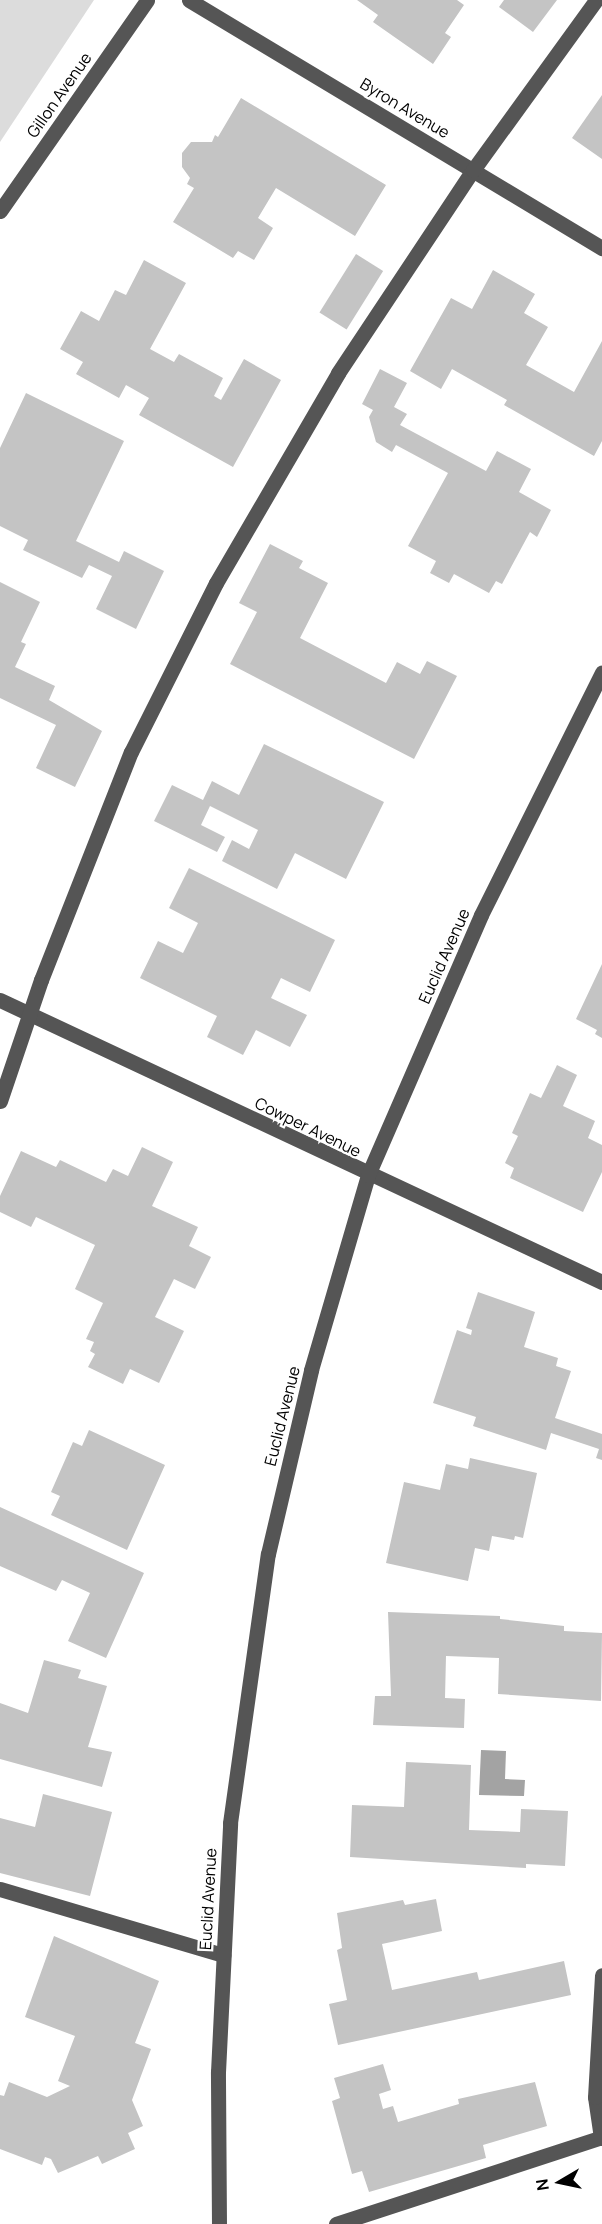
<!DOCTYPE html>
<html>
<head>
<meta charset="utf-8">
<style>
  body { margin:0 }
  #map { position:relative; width:602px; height:2224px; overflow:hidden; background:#fff; font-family:Manrope,sans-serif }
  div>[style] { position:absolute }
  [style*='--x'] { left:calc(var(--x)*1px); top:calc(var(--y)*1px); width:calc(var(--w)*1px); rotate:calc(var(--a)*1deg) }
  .green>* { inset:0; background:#dcdcdc }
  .water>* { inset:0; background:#a3a3a3 }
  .building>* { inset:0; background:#c4c4c4; transform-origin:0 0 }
  .minor>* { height:15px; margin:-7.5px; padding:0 7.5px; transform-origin:7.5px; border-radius:7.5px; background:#555 }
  span { translate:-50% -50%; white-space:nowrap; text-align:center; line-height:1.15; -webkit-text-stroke:4.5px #fff; paint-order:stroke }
  .street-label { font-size:16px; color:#000 }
  .north { position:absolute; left:530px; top:2152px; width:60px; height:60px; -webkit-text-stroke:4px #fff; paint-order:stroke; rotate:261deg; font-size:16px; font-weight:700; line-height:24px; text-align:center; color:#000 }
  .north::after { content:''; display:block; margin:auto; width:21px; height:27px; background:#000; clip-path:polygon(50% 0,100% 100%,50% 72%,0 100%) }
</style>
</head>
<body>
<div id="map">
  <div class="green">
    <i style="clip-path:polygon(0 0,94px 0,0 142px)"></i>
  </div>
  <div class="water">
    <i style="clip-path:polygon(481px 1750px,506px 1751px,505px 1779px,525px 1780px,524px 1796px,479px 1795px)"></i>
  </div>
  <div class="building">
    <i style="clip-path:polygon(357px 0,457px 0,464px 5px,445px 33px,451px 37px,433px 64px,373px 22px,378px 15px)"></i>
    <i style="clip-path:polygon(504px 0,557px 0,533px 32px,499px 7px)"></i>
    <i style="clip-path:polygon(602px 95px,602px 159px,572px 138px)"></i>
    <i style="clip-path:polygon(241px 98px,386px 185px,355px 236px,276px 188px,258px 218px,273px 228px,254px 260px,238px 251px,233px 258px,173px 222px,194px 188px,187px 184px,190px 178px,182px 167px,182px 153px,191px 142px,212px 142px,215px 135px,218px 137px)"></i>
    <i style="left:356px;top:254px;width:32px;height:69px;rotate:32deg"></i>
    <i style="clip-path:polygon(144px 260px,186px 283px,150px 349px,174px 362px,179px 354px,223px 378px,214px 396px,221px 400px,244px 359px,281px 380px,233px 467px,139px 415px,149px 398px,126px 385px,119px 398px,76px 374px,83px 362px,60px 349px,81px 311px,99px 321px,115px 290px,126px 295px)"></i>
    <i style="clip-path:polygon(493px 270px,535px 294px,524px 313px,548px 327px,526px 365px,574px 392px,602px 341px,602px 441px,594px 456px,504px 405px,507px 400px,452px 369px,441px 389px,410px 371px,451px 298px,472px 309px)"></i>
    <i style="clip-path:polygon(380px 369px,407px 383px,394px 407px,407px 414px,400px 425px,486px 471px,497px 451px,531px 469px,519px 492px,551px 510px,537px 537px,530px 532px,502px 584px,496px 581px,489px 593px,454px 574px,449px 583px,430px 573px,436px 561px,408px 546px,448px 473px,396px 445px,392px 452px,376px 442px,369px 417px,373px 410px,362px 404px)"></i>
    <i style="clip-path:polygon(26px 393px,124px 441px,76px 541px,119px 562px,124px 551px,164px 571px,136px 629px,96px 609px,112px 576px,89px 565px,82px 578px,23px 550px,28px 540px,0 526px,0 448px)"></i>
    <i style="clip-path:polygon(270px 544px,303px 561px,299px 568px,328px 583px,300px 638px,386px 683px,397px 662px,420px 674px,427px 661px,457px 676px,414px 759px,230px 664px,257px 612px,239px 603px)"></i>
    <i style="clip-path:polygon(0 582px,40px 602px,21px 642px,26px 644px,15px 667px,55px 686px,49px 700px,102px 731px,75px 787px,36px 768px,56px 725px,0 698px)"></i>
    <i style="clip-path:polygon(264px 744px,384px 802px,346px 879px,295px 853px,277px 889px,222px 861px,232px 840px,249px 849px,258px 830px,210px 806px,201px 825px,225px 837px,217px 852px,154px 821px,172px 785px,203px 800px,212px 781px,239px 795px)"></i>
    <i style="clip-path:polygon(189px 868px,335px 940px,310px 992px,281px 978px,271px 998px,307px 1015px,290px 1047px,256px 1030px,243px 1055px,207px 1037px,217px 1016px,140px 978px,158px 941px,183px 953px,198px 923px,169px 908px)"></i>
    <i style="clip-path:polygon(602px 964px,602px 1038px,595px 1034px,597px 1030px,576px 1019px)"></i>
    <i style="clip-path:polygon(557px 1065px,577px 1075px,563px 1106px,595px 1121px,588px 1138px,602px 1145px,602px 1172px,583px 1212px,510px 1178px,514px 1168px,505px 1163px,518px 1136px,512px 1133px,530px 1093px,541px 1098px)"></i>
    <i style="clip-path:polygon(142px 1147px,173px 1162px,152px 1206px,198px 1227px,189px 1246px,211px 1257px,195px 1289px,174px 1279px,155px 1317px,184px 1331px,159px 1383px,130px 1369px,123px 1384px,88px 1367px,95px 1354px,90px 1351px,94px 1342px,86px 1339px,103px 1303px,75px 1289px,95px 1245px,36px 1217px,31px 1227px,0 1212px,0 1196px,21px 1151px,56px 1167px,60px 1160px,106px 1182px,113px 1169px,128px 1176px)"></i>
    <i style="clip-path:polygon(478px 1292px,535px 1312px,524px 1347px,558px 1358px,556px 1366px,571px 1371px,555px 1418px,602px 1434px,602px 1460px,596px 1458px,599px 1449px,551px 1433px,546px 1450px,473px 1426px,476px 1417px,433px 1403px,457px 1330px,471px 1335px,472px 1330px,466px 1328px)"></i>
    <i style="clip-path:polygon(89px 1430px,165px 1465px,127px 1550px,51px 1515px,60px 1496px,51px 1492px,73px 1442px,82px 1446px)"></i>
    <i style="clip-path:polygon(470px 1458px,537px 1473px,523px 1538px,515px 1536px,514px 1540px,492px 1536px,489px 1551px,475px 1548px,468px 1581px,386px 1563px,404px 1482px,440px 1490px,446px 1464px,468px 1469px)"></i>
    <i style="clip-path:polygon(0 1507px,144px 1573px,106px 1658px,68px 1641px,90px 1593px,62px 1580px,56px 1591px,0 1566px)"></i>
    <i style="clip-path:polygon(388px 1612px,500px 1616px,500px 1619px,564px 1626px,564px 1631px,602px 1633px,601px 1701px,498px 1694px,499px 1658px,446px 1656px,445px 1698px,465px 1699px,464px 1728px,373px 1725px,375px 1696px,391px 1696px)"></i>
    <i style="clip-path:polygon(44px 1660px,81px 1670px,78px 1678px,107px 1686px,88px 1747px,112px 1752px,102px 1787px,0 1759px,0 1703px,28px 1713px)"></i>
    <i style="clip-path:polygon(406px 1762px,471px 1765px,469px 1830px,520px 1832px,521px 1809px,568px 1811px,565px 1866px,526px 1864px,526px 1868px,350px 1857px,352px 1805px,404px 1807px)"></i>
    <i style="clip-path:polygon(43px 1794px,112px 1812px,90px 1896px,0 1873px,0 1818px,35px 1827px)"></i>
    <i style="clip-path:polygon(436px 1899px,442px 1931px,382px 1944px,392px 1990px,477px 1972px,479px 1980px,564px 1961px,571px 1995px,338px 2045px,329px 2004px,347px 2000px,337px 1950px,342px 1948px,337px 1913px,403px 1900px,405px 1905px)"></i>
    <i style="clip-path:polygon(54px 1936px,159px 1981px,135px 2043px,151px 2049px,132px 2100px,143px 2126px,128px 2133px,135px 2149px,102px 2164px,98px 2156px,58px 2173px,51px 2159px,45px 2157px,42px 2165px,0 2149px,0 2095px,4px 2096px,9px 2082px,47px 2097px,70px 2086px,58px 2081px,75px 2036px,25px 2017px)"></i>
    <i style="clip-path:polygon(383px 2064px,391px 2090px,379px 2094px,383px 2109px,393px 2106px,398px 2122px,459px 2104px,458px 2099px,535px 2082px,547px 2126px,483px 2145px,486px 2158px,369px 2192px,362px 2171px,352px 2174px,332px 2101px,340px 2098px,334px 2078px)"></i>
  </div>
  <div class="minor">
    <i style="--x:189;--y:0;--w:482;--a:31"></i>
    <i style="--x:0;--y:211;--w:257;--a:-55.1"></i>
    <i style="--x:0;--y:1000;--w:665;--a:25.1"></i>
    <i style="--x:0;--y:1101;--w:128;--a:-71.3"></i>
    <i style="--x:41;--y:980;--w:245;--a:-68.5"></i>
    <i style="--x:131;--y:752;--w:189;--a:-63.3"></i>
    <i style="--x:216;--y:583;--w:243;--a:-59.8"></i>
    <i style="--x:338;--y:373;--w:244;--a:-56.4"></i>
    <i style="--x:473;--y:170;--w:210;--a:-54.1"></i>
    <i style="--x:0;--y:1889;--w:233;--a:16.5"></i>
    <i style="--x:601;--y:2138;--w:41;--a:-98.3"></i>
    <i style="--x:595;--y:2097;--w:122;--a:-86.7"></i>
    <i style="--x:219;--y:2224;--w:152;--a:-90.4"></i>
    <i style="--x:218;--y:2072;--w:249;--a:-87.2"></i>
    <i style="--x:230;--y:1823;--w:272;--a:-82"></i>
    <i style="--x:268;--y:1554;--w:189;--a:-76.8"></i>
    <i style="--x:311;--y:1370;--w:203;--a:-73.7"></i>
    <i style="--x:368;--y:1175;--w:283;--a:-66.5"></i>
    <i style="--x:481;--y:915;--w:271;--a:-63.5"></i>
    <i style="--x:336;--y:2224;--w:280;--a:-18.1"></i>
  </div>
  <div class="street-label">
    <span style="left:59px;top:95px;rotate:-55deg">Gillon Avenue</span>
    <span style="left:405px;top:108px;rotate:31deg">Byron Avenue</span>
    <span style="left:444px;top:956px;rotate:-66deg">Euclid Avenue</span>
    <span style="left:308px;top:1127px;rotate:26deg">Cowper Avenue</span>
    <span style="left:282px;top:1416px;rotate:-76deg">Euclid Avenue</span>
    <span style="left:208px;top:1899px;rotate:-87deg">Euclid Avenue</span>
  </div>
  <div class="north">N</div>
</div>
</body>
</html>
